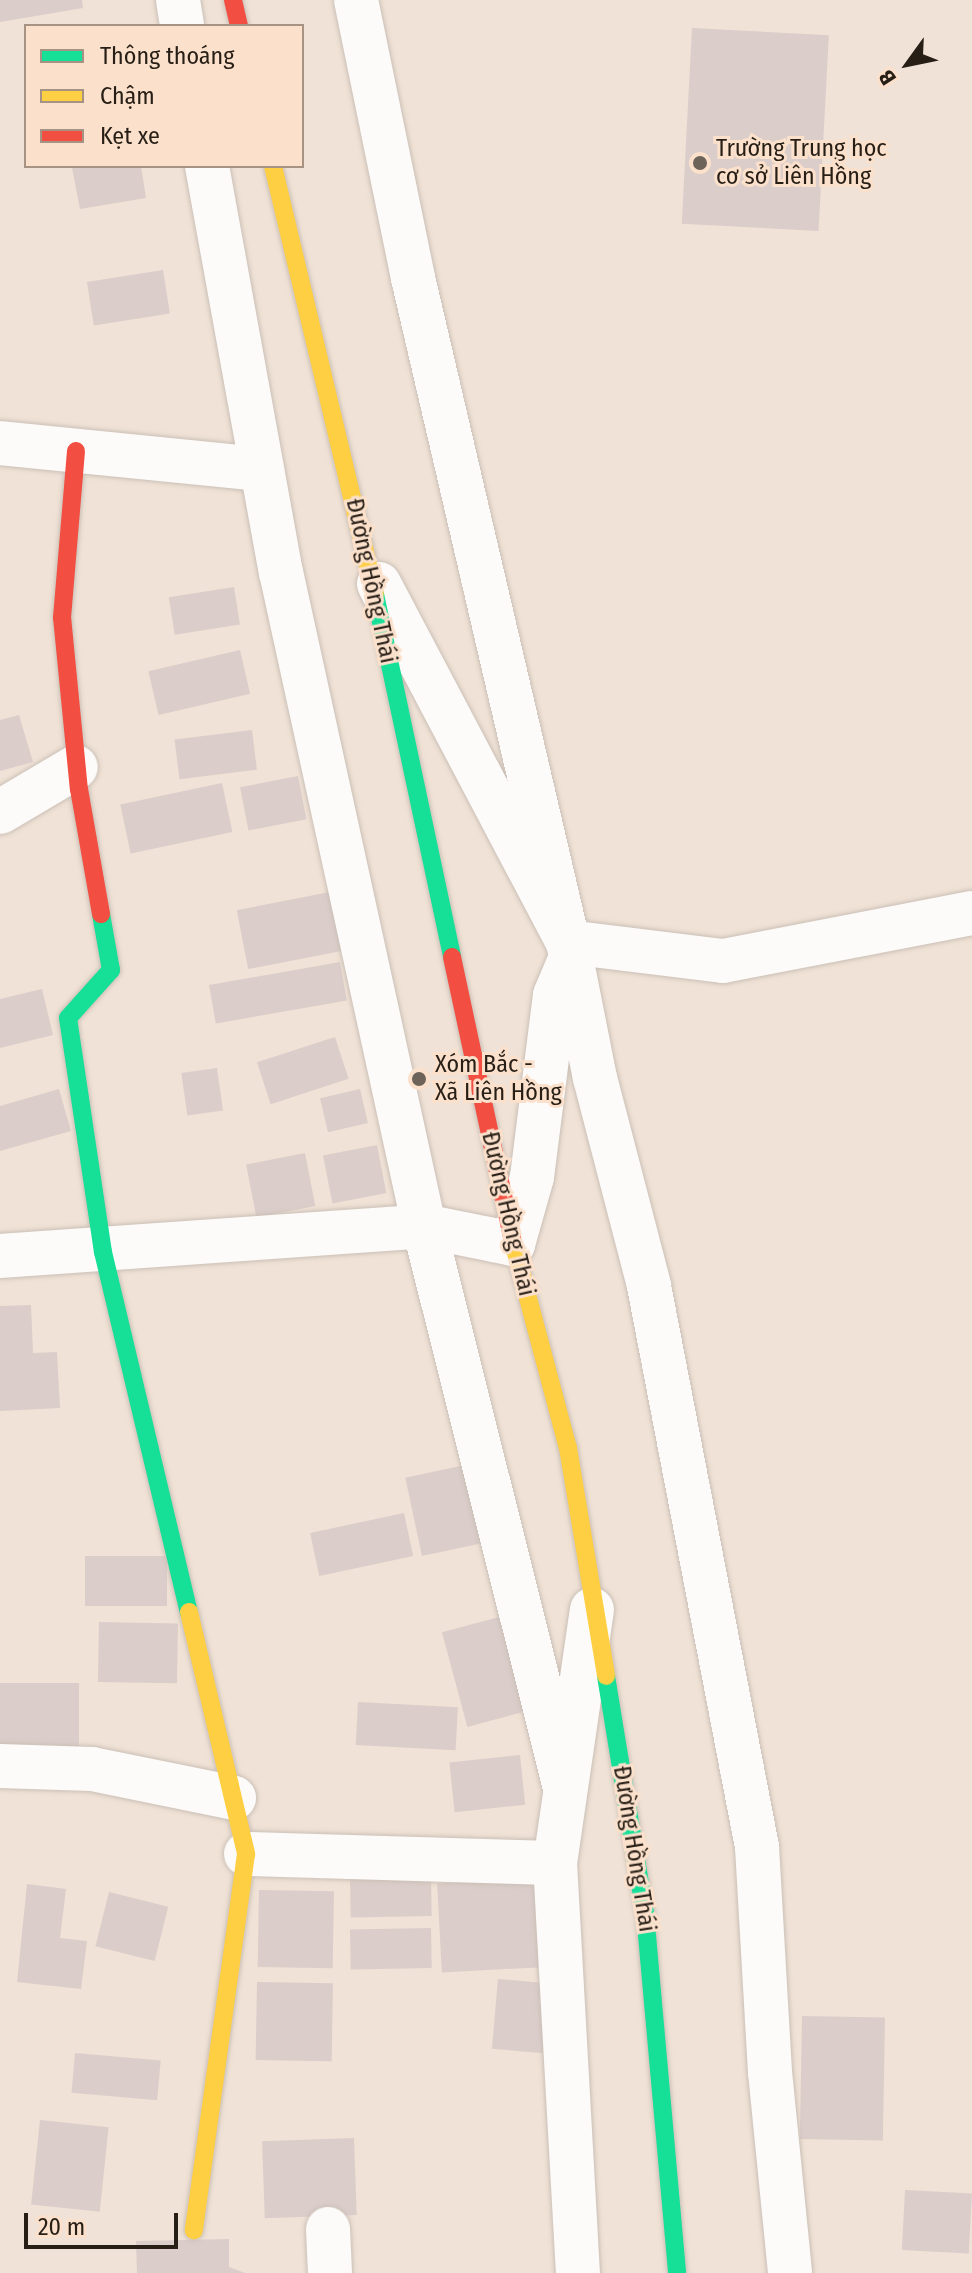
<!DOCTYPE html>
<html>
<head>
<meta charset="utf-8">
<style>
  body { margin:0 }
  #map { position:relative; width:972px; height:2273px; overflow:hidden; background:#f0e2d6; font-family:"Fira Sans Condensed",sans-serif }
  div>[style] { position:absolute }
  [style*='--x'] { left:calc(var(--x)*1px); top:calc(var(--y)*1px); width:calc(var(--w)*1px); rotate:calc(var(--a)*1deg) }
  .building>* { inset:0; background:#dbcdca; transform-origin:0 0 }
  .roads { filter:drop-shadow(0 0 2px #cbc0b7) drop-shadow(0 0 2px #cbc0b7) }
  .street>* { height:44px; margin:-22px; padding:0 22px; transform-origin:22px; border-radius:22px; background:#fdfbf9 }
  .fast>* { height:18px; margin:-9px; padding:0 9px; transform-origin:9px; border-radius:9px; background:#16e098 }
  .slow>* { height:18px; margin:-9px; padding:0 9px; transform-origin:9px; border-radius:9px; background:#ffcf43 }
  .jam>* { height:18px; margin:-9px; padding:0 9px; transform-origin:9px; border-radius:9px; background:#f24e42 }
  .dots>* { width:22px; height:22px; translate:-50% -50%; box-sizing:border-box; border:4px solid #fbe1cc; border-radius:50% }
  span { translate:-50% -50%; white-space:nowrap; text-align:center; line-height:1.15; -webkit-text-stroke:6px #fbe1cc; paint-order:stroke }
  .poi-label { font-size:24px; color:#271e16 }
  .left { translate:0 -50%; text-align:left }
  .street-label { font-size:24px; color:#271e16 }
  .legend { position:absolute; left:24px; top:24px; width:280px; height:144px; box-sizing:border-box; background:#fbe1cc; border:2px solid #a69383; margin:0; padding:10px 14px; list-style:none; font-size:24px; color:#271e16 }
  .legend li { display:flex; align-items:center; gap:16px; height:40px }
  .legend b { width:40px; border:2px solid #a69383 }
  .north { position:absolute; left:868px; top:24px; width:80px; height:80px; -webkit-text-stroke:6px #fbe1cc; paint-order:stroke; rotate:237deg; font-size:22px; font-weight:700; line-height:32px; text-align:center; color:#271e16 }
  .north::after { content:''; display:block; margin:auto; width:28px; height:36px; background:#271e16; clip-path:polygon(50% 0,100% 100%,50% 72%,0 100%) }
  .scale { position:absolute; left:24px; top:2213px; width:154px; height:36px; box-sizing:border-box; border:4px solid #271e16; border-top:0; padding-left:10px; font-size:24px; line-height:28px; white-space:nowrap; color:#271e16; -webkit-text-stroke:6px #fbe1cc; paint-order:stroke }
</style>
</head>
<body>
<div id="map">
  <div class="building">
    <i style="clip-path:polygon(0 0,82px 0,83px 8px,0 22px)"></i>
    <i style="left:692px;top:28px;width:137px;height:196px;rotate:3deg"></i>
    <i style="clip-path:polygon(141px 166px,146px 198px,80px 209px,72px 168px)"></i>
    <i style="left:163px;top:270px;width:44px;height:77px;rotate:81deg"></i>
    <i style="left:234px;top:587px;width:38px;height:66px;rotate:81deg"></i>
    <i style="left:240px;top:650px;width:45px;height:94px;rotate:77deg"></i>
    <i style="clip-path:polygon(19px 715px,33px 762px,0 771px,0 720px)"></i>
    <i style="left:252px;top:730px;width:40px;height:78px;rotate:83deg"></i>
    <i style="left:298px;top:776px;width:44px;height:59px;rotate:79deg"></i>
    <i style="left:222px;top:783px;width:50px;height:104px;rotate:78deg"></i>
    <i style="left:330px;top:892px;width:60px;height:95px;rotate:79deg"></i>
    <i style="left:340px;top:962px;width:39px;height:133px;rotate:80deg"></i>
    <i style="clip-path:polygon(42px 989px,53px 1035px,0 1048px,0 999px)"></i>
    <i style="left:335px;top:1037px;width:44px;height:82px;rotate:72deg"></i>
    <i style="left:217px;top:1068px;width:43px;height:36px;rotate:82deg"></i>
    <i style="clip-path:polygon(59px 1089px,71px 1131px,0 1151px,0 1106px)"></i>
    <i style="left:360px;top:1089px;width:35px;height:41px;rotate:77deg"></i>
    <i style="left:377px;top:1145px;width:49px;height:55px;rotate:79deg"></i>
    <i style="left:305px;top:1153px;width:54px;height:60px;rotate:79deg"></i>
    <i style="clip-path:polygon(31px 1305px,33px 1353px,57px 1352px,60px 1408px,0 1411px,0 1306px)"></i>
    <i style="left:465px;top:1465px;width:80px;height:61px;rotate:78deg"></i>
    <i style="left:404px;top:1513px;width:44px;height:96px;rotate:78deg"></i>
    <i style="left:85px;top:1556px;width:82px;height:50px"></i>
    <i style="left:499px;top:1617px;width:98px;height:59px;rotate:75deg"></i>
    <i style="left:99px;top:1622px;width:79px;height:60px;rotate:1deg"></i>
    <i style="left:0;top:1683px;width:79px;height:72px"></i>
    <i style="left:358px;top:1702px;width:100px;height:43px;rotate:3deg"></i>
    <i style="left:520px;top:1755px;width:50px;height:71px;rotate:84deg"></i>
    <i style="left:431px;top:1877px;width:39px;height:81px;rotate:89deg"></i>
    <i style="left:543px;top:1878px;width:89px;height:106px;rotate:87deg"></i>
    <i style="clip-path:polygon(27px 1884px,66px 1889px,60px 1938px,87px 1941px,81px 1989px,17px 1982px)"></i>
    <i style="left:259px;top:1890px;width:75px;height:77px;rotate:1deg"></i>
    <i style="left:109px;top:1892px;width:61px;height:56px;rotate:14deg"></i>
    <i style="left:431px;top:1928px;width:40px;height:81px;rotate:89deg"></i>
    <i style="left:498px;top:1979px;width:55px;height:70px;rotate:5deg"></i>
    <i style="left:257px;top:1982px;width:76px;height:78px;rotate:1deg"></i>
    <i style="left:802px;top:2016px;width:83px;height:123px;rotate:1deg"></i>
    <i style="left:75px;top:2053px;width:86px;height:40px;rotate:5deg"></i>
    <i style="left:40px;top:2120px;width:69px;height:85px;rotate:6deg"></i>
    <i style="left:354px;top:2138px;width:77px;height:92px;rotate:88deg"></i>
    <i style="left:905px;top:2190px;width:67px;height:60px;rotate:3deg"></i>
    <i style="clip-path:polygon(229px 2239px,229px 2267px,245px 2273px,137px 2273px,136px 2241px)"></i>
  </div>
  <div class="roads">
    <div class="street">
      <i style="--x:178;--y:0;--w:26;--a:81"></i>
      <i style="--x:356;--y:0;--w:284;--a:78.4"></i>
      <i style="--x:413;--y:278;--w:682;--a:76.86"></i>
      <i style="--x:568;--y:942;--w:156;--a:7"></i>
      <i style="--x:723;--y:961;--w:254;--a:-10.9"></i>
      <i style="--x:207;--y:166;--w:413;--a:79.7"></i>
      <i style="--x:281;--y:572;--w:669;--a:77.67"></i>
      <i style="--x:424;--y:1226;--w:575;--a:75.92"></i>
      <i style="--x:0;--y:443;--w:263;--a:5.7"></i>
      <i style="--x:379;--y:584;--w:405;--a:62.2"></i>
      <i style="--x:568;--y:942;--w:139;--a:78.8"></i>
      <i style="--x:595;--y:1078;--w:215;--a:75.4"></i>
      <i style="--x:649;--y:1286;--w:571;--a:79.1"></i>
      <i style="--x:757;--y:1847;--w:225;--a:86.7"></i>
      <i style="--x:770;--y:2072;--w:202;--a:84.3"></i>
      <i style="--x:0;--y:812;--w:88;--a:-30.6"></i>
      <i style="--x:0;--y:1256;--w:425;--a:-4"></i>
      <i style="--x:424;--y:1226;--w:91;--a:11.4"></i>
      <i style="--x:513;--y:1244;--w:70;--a:-74.2"></i>
      <i style="--x:532;--y:1177;--w:183;--a:-82.8"></i>
      <i style="--x:555;--y:995;--w:36;--a:-67"></i>
      <i style="--x:0;--y:1766;--w:92;--a:1.9"></i>
      <i style="--x:92;--y:1769;--w:145;--a:11.5"></i>
      <i style="--x:246;--y:1854;--w:309;--a:1.7"></i>
      <i style="--x:555;--y:1863;--w:256;--a:-81.7"></i>
      <i style="--x:555;--y:1863;--w:411;--a:86.8"></i>
      <i style="--x:328;--y:2229;--w:44;--a:87.4"></i>
    </div>
    <div class="fast">
      <i style="--x:375;--y:594;--w:371;--a:78"></i>
      <i style="--x:101;--y:914;--w:57;--a:79.9"></i>
      <i style="--x:111;--y:970;--w:64;--a:131.9"></i>
      <i style="--x:68;--y:1018;--w:237;--a:81.5"></i>
      <i style="--x:103;--y:1252;--w:370;--a:76.6"></i>
      <i style="--x:606;--y:1676;--w:240;--a:80.7"></i>
      <i style="--x:645;--y:1913;--w:361;--a:84.9"></i>
    </div>
    <div class="slow">
      <i style="--x:273;--y:166;--w:440;--a:76.6"></i>
      <i style="--x:512;--y:1238;--w:217;--a:75.1"></i>
      <i style="--x:568;--y:1448;--w:231;--a:80.5"></i>
      <i style="--x:189;--y:1612;--w:249;--a:76.7"></i>
      <i style="--x:246;--y:1854;--w:380;--a:97.9"></i>
    </div>
    <div class="jam">
      <i style="--x:233;--y:0;--w:27;--a:77"></i>
      <i style="--x:76;--y:451;--w:167;--a:94.8"></i>
      <i style="--x:62;--y:617;--w:173;--a:84.4"></i>
      <i style="--x:79;--y:789;--w:127;--a:80"></i>
      <i style="--x:452;--y:957;--w:287;--a:77.9"></i>
    </div>
  </div>
  <div class="dots">
    <i style="left:700px;top:163px;background:#6d6359"></i>
    <i style="left:419px;top:1079px;background:#6d6359"></i>
  </div>
  <div class="poi-label">
    <span class="left" style="left:716px;top:163px">Trường Trung học<br>cơ sở Liên Hồng</span>
    <span class="left" style="left:435px;top:1079px">Xóm Bắc -<br>Xã Liên Hồng</span>
  </div>
  <div class="street-label">
    <span style="left:371px;top:581px;rotate:78deg">Đường Hồng Thái</span>
    <span style="left:508px;top:1214px;rotate:77deg">Đường Hồng Thái</span>
    <span style="left:634px;top:1849px;rotate:81deg">Đường Hồng Thái</span>
  </div>
  <ul class="legend">
  <li><b style="height:10px;background:#16e098"></b>Thông thoáng</li>
  <li><b style="height:10px;background:#ffcf43"></b>Chậm</li>
  <li><b style="height:10px;background:#f24e42"></b>Kẹt xe</li>
  </ul>
  <div class="north">B</div>
  <div class="scale">20 m</div>
</div>
</body>
</html>
